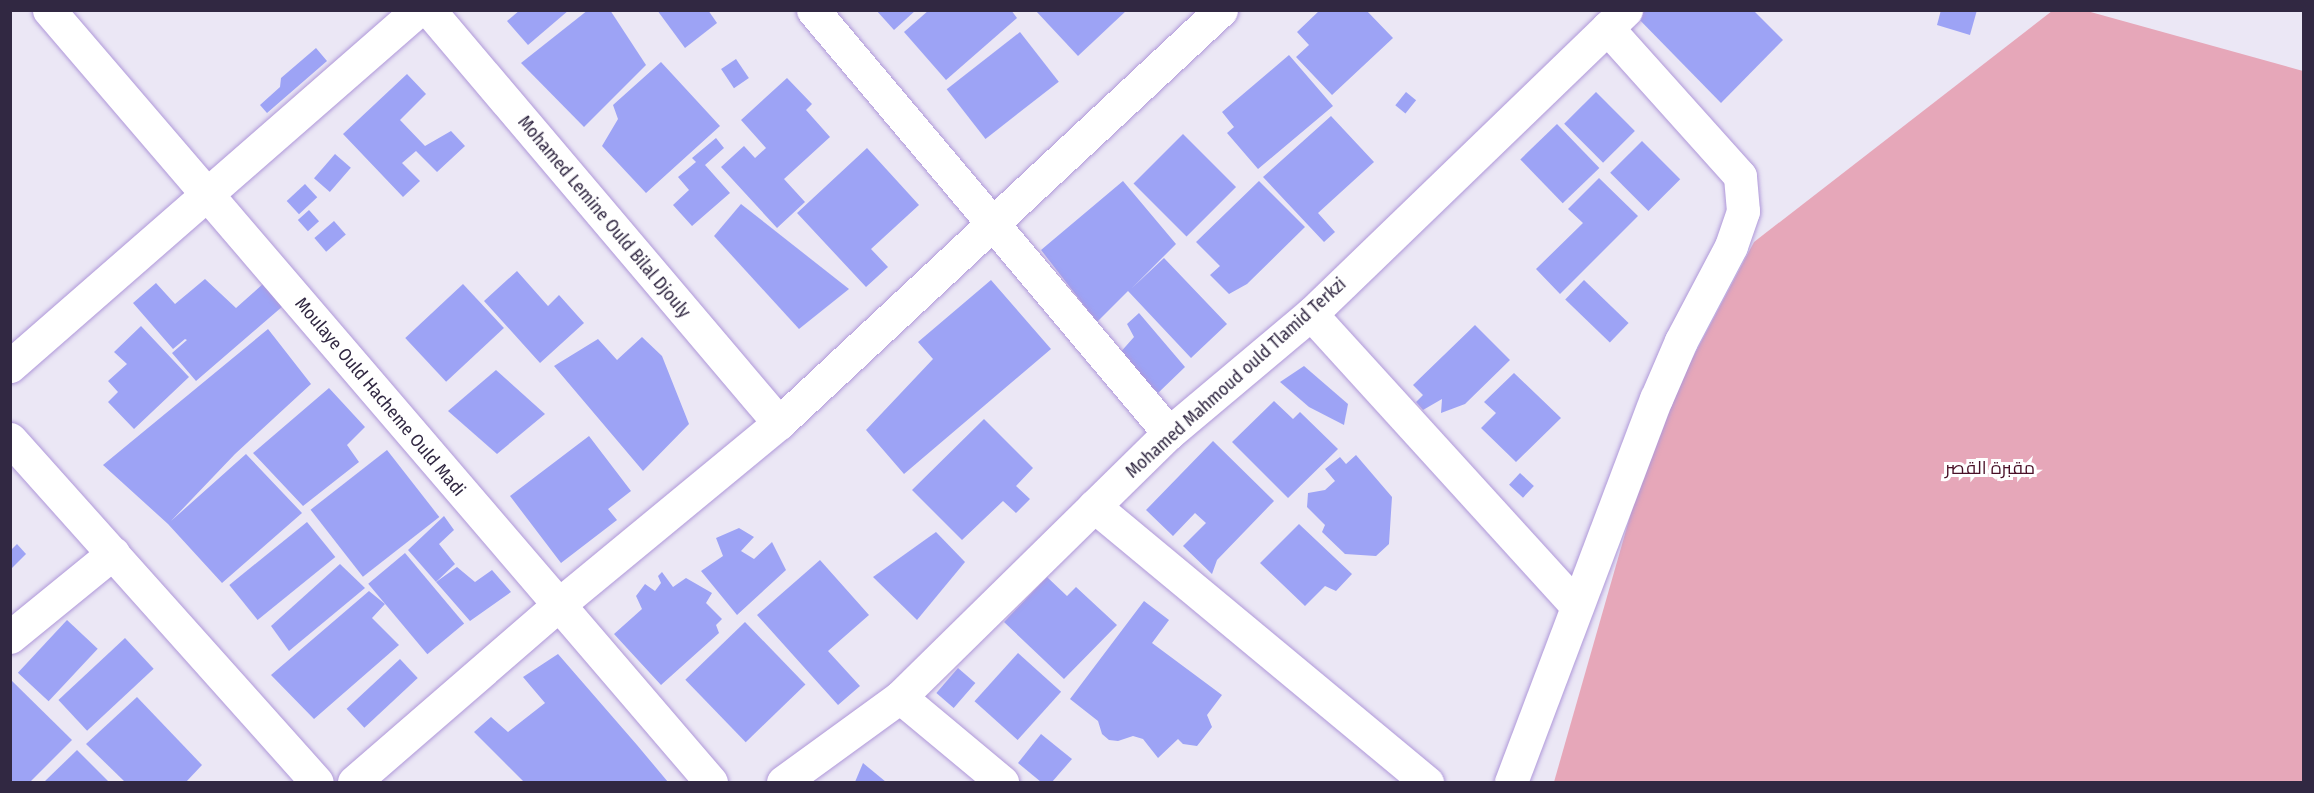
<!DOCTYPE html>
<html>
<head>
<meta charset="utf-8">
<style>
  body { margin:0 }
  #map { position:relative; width:2314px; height:793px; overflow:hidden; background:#ebe7f5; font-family:"Fira Sans Condensed",Cairo,sans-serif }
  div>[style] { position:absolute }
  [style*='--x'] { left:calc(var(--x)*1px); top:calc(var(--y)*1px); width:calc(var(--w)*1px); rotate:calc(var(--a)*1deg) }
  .green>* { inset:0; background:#e6a7b9 }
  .building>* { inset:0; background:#9da3f5; transform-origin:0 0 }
  .roads { filter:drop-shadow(0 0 2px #af98d9) drop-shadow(0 0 2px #af98d9) }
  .street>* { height:33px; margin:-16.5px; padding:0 16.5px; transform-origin:16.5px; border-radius:16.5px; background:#fff }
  span { translate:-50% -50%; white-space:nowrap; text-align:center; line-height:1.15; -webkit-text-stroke:6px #fff; paint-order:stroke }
  .street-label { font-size:18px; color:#312842 }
  .park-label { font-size:18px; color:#491027 }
  .frame { position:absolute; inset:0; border:12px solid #312842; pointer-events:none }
</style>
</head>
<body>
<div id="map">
  <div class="green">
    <i style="clip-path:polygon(2052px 11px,2087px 11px,2303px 71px,2303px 782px,1554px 782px,1655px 429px,1754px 242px)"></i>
  </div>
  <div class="building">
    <i style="clip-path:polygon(520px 10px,569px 10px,528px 45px,507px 21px)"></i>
    <i style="clip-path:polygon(588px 10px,610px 10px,646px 65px,584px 127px,521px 63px)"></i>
    <i style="clip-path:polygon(657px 10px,708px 10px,717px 23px,685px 48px)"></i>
    <i style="clip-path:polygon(876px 10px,916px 10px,894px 30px)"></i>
    <i style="clip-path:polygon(929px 10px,1011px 10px,1017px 18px,946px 80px,904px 32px)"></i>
    <i style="clip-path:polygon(1035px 10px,1127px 10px,1078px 56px)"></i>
    <i style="clip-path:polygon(1320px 10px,1366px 10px,1393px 38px,1332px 95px,1296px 57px,1309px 45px,1297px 32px)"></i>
    <i style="clip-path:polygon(1630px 10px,1753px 10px,1783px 40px,1721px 103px)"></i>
    <i style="clip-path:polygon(1941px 10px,1977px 10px,1970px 35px,1937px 25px)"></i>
    <i style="left:1020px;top:32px;width:63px;height:93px;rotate:52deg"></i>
    <i style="clip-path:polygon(316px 48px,327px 61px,267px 113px,260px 105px,280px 87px,281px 78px)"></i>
    <i style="clip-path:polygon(1289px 55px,1333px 106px,1258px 169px,1227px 133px,1234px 127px,1222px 112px)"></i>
    <i style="left:736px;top:59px;width:23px;height:18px;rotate:56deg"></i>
    <i style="clip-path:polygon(661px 62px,720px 126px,646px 193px,602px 146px,618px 119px,613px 105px)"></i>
    <i style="clip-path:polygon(407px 74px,426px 94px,400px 120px,425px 146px,451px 131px,465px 146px,437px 172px,416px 151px,402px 163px,420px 181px,403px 197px,343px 134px)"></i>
    <i style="clip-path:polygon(787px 78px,812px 104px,806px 110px,830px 137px,784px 179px,805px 202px,777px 228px,721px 167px,744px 146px,755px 158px,766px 148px,741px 120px)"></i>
    <i style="left:1406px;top:92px;width:13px;height:17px;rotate:39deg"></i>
    <i style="left:1596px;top:92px;width:55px;height:45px;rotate:45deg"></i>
    <i style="clip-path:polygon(1331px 116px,1374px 162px,1318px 213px,1335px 232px,1324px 242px,1263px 177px)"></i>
    <i style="left:1557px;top:124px;width:61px;height:51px;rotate:46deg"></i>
    <i style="left:1183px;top:134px;width:75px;height:70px;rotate:45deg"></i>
    <i style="clip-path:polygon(716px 138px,724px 148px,705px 165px,730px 193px,692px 226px,673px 205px,689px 190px,678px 177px,696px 162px,692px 158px)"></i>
    <i style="left:1642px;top:141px;width:54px;height:45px;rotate:45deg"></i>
    <i style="clip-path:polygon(867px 148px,919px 205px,871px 249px,888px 267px,866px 287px,797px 213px)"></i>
    <i style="left:335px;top:154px;width:21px;height:32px;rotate:41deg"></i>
    <i style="clip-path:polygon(1599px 178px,1638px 216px,1560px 294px,1536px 269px,1583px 223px,1568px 209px)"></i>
    <i style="clip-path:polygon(1123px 181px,1176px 244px,1132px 288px,1164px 258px,1227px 324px,1191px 358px,1128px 291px,1097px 322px,1041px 250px)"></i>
    <i style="clip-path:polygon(1259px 181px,1305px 227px,1247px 284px,1229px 294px,1210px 275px,1220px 266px,1196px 242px)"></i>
    <i style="left:305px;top:184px;width:18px;height:25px;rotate:47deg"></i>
    <i style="clip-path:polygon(741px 204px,849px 289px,799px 329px,714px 236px)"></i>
    <i style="left:309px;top:210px;width:15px;height:15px;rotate:48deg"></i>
    <i style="left:334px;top:221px;width:18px;height:26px;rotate:49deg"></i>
    <i style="clip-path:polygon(517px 271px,548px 306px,559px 295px,584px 323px,540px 363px,484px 301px)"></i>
    <i style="clip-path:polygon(205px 279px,236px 308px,264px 283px,283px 306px,196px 381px,172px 353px,187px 340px,185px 339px,173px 349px,133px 303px,156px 283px,175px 304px)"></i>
    <i style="clip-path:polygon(991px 280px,1051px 349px,904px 474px,866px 430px,933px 359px,918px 342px)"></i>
    <i style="left:1584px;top:280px;width:62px;height:27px;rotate:44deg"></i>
    <i style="left:463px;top:284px;width:60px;height:79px;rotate:47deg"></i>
    <i style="clip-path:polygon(1139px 313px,1185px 367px,1158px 393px,1118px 355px,1134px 337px,1127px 324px)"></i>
    <i style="clip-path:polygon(1475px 325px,1510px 360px,1465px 404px,1441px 413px,1442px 399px,1423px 410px,1416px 402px,1423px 395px,1413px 385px)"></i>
    <i style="clip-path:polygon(141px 326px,189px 377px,134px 429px,108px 402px,118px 392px,108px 381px,127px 364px,114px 352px)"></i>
    <i style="clip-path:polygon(268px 329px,311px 384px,235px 454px,171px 521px,246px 454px,302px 513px,222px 583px,168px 524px,103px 465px)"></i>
    <i style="clip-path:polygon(642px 337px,662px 356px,689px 424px,643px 471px,554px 366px,598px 339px,617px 360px)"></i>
    <i style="clip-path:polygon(1304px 366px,1348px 404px,1344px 425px,1309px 407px,1280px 382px)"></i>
    <i style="clip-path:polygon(496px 370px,545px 414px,497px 454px,448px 411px)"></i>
    <i style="clip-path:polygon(1514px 373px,1561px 418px,1516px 462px,1481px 428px,1496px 413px,1484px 402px)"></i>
    <i style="clip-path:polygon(329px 388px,365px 427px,347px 445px,359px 462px,303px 506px,253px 453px)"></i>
    <i style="clip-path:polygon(1274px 401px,1293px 419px,1300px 412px,1338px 449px,1288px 498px,1232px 442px)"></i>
    <i style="clip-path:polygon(984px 419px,1033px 468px,1016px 486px,1030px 499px,1016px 513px,1003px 501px,962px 540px,912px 490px)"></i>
    <i style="clip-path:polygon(589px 436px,631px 491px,608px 509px,617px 520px,561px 563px,510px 496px)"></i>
    <i style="clip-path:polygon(1213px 441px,1274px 501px,1217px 560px,1212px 574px,1183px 546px,1206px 523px,1195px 513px,1173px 536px,1146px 510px)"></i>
    <i style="left:387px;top:450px;width:85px;height:97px;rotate:52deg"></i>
    <i style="clip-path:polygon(1356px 455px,1392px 497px,1389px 544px,1376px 556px,1345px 554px,1322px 532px,1325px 525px,1307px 507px,1308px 493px,1325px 490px,1335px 481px,1325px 469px,1340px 457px,1346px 464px)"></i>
    <i style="left:1520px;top:473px;width:19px;height:16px;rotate:43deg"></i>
    <i style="clip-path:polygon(444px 516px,454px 530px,439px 544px,455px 564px,436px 582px,408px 550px)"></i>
    <i style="left:307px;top:522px;width:45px;height:100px;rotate:51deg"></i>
    <i style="clip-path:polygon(1299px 524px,1352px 574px,1336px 591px,1325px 586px,1305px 606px,1260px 563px)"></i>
    <i style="clip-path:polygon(739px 528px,754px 537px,741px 551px,754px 559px,772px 542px,786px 570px,737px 615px,701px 571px,723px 556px,716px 538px)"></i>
    <i style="clip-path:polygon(936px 532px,965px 562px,917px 620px,873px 577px)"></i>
    <i style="clip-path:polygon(17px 544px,26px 554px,10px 570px,10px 551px)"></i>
    <i style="left:405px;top:553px;width:92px;height:48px;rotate:50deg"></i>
    <i style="clip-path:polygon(820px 560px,869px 615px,828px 651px,860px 686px,838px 705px,757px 615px)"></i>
    <i style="clip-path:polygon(340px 564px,365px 588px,289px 651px,271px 626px)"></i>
    <i style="clip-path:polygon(457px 567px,475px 582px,492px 570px,511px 592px,470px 621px,436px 582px)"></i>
    <i style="clip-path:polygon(662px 572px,673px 587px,686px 578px,712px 593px,706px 603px,722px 619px,716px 625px,719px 633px,661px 685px,614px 634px,642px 609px,636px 596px,645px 584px,655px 591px,661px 583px,658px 576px)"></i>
    <i style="clip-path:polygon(1047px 577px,1067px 596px,1076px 587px,1117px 625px,1064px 679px,1004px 622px)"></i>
    <i style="clip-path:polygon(369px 591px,385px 604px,372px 618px,399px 645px,314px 719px,271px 675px)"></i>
    <i style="clip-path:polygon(1144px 601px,1169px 620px,1152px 643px,1222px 695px,1207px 715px,1212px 727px,1197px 746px,1183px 744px,1178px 739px,1158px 758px,1143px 739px,1133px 736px,1118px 741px,1109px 740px,1102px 734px,1098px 721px,1070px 699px)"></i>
    <i style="left:67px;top:620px;width:42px;height:72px;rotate:43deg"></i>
    <i style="left:745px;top:622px;width:87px;height:83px;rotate:46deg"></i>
    <i style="left:125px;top:638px;width:42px;height:91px;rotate:47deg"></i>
    <i style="left:1018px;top:653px;width:58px;height:65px;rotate:42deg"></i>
    <i style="clip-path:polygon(558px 654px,637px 745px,668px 782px,524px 782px,474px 732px,491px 717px,508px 732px,545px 703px,523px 677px)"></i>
    <i style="left:400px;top:659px;width:26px;height:73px;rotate:47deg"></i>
    <i style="left:958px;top:668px;width:23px;height:33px;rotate:41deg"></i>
    <i style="clip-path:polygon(10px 679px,72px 740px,30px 782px,10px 782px)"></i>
    <i style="clip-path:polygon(137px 697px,202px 765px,186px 782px,125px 782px,86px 744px)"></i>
    <i style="clip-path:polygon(1041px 734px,1072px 759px,1052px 782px,1041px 782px,1018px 763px)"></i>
    <i style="clip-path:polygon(77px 750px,109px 782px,44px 782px)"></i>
    <i style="clip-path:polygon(863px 763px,886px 782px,855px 782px)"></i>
  </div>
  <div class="roads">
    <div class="street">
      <i style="--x:49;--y:10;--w:1017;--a:49.39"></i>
      <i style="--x:429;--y:10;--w:541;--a:49.72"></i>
      <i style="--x:813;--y:10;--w:553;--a:49.92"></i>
      <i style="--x:1311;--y:314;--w:394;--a:47.7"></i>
      <i style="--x:10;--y:366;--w:541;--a:-41.11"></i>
      <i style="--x:10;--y:439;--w:460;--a:48.2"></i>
      <i style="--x:1094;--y:506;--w:433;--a:39.7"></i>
      <i style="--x:10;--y:637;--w:133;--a:-39.2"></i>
      <i style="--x:900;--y:697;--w:133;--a:39.8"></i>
      <i style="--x:354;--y:782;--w:269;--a:-40.9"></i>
      <i style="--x:557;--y:606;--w:288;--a:-39.5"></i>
      <i style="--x:779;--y:423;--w:605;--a:-43.06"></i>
      <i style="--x:783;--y:782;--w:145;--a:-36"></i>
      <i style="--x:900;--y:697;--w:377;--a:-44.5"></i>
      <i style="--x:1169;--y:433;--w:185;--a:-40"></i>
      <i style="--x:1311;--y:314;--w:438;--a:-44"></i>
      <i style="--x:1511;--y:782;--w:410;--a:-69.3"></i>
      <i style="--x:1656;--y:399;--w:63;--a:-66.7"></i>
      <i style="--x:1681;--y:341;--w:107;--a:-62.2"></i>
      <i style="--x:1731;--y:246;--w:37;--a:-71"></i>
      <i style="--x:1743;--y:211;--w:35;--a:-95"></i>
      <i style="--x:1740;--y:176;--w:199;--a:-131.9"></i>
    </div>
  </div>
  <div class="street-label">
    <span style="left:604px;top:217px;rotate:50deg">Mohamed Lemine Ould Bilal Djouly</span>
    <span style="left:1236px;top:378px;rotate:-42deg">Mohamed Mahmoud ould Tlamid Terkzi</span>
    <span style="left:380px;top:397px;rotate:50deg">Moulaye Ould Hacheme Ould Madi</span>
  </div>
  <div class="park-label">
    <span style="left:1990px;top:468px">مقبرة القصر</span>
  </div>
  <div class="frame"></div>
</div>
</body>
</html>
